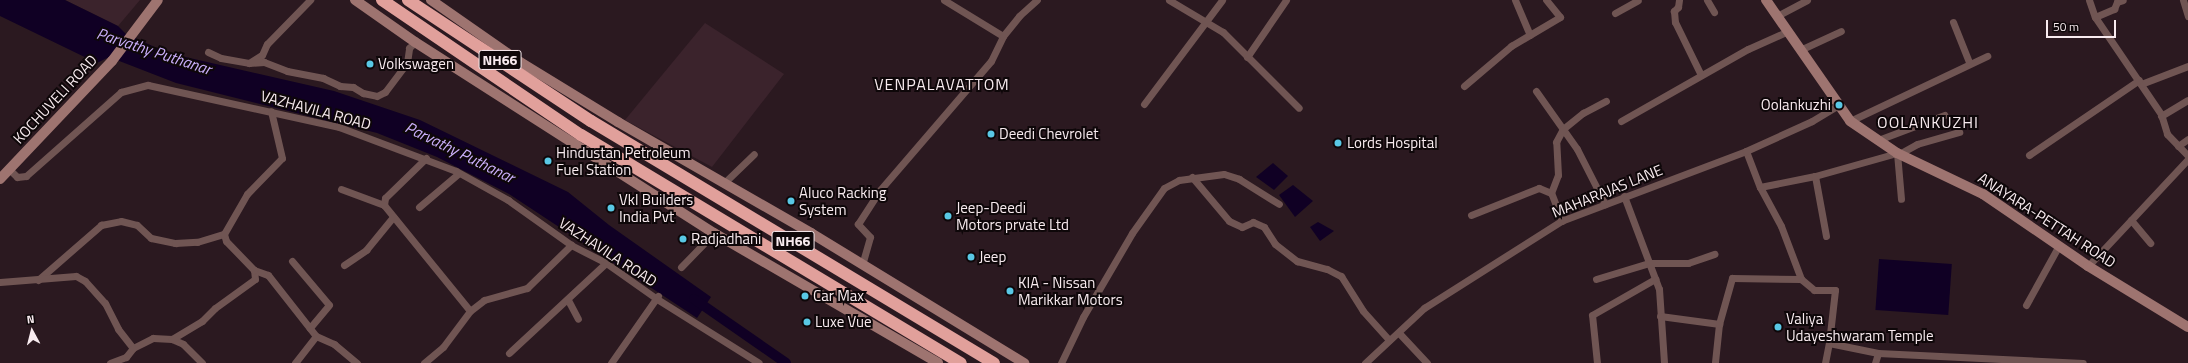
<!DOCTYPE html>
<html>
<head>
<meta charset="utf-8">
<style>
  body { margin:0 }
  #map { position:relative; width:2188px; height:363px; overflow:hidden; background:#2b1920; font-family:"Titillium Web",sans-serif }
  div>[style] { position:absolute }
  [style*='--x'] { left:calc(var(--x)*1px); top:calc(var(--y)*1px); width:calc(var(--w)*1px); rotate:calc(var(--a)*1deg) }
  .built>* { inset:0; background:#3b232c }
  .water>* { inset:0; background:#100024; transform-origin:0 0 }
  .canal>* { height:10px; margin:-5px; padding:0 5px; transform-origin:5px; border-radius:5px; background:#100024 }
  .street>* { height:7px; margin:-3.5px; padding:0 3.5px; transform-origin:3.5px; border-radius:3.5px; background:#705553 }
  .secondary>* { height:10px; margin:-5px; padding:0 5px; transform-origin:5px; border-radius:5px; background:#9e7470 }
  .highway>* { height:12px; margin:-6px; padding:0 6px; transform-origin:6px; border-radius:6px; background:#e1a09b }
  .dots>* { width:11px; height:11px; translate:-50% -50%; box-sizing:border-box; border:2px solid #0e0709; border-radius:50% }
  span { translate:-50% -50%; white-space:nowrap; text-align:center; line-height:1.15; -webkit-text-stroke:4px #0e0709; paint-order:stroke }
  .shield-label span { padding:1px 3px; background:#0e0709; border:1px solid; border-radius:3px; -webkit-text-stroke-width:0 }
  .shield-label { font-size:14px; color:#f8ebef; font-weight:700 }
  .poi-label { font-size:15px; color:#f8ebef }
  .left { translate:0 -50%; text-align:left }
  .right { translate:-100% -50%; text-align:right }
  .street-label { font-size:15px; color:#f8ebef }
  .water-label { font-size:16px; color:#caaffb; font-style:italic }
  .neighbourhood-label { font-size:16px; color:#f8ebef; letter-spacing:1px }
  .north { position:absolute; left:12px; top:311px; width:40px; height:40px; -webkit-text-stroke:3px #0e0709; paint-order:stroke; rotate:353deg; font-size:11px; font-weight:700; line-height:16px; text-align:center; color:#f8ebef }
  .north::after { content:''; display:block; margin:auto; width:14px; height:18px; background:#f8ebef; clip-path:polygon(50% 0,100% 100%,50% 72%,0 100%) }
  .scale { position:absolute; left:2046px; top:20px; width:70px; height:18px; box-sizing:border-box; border:2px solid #f8ebef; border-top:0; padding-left:5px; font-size:12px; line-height:14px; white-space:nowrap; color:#f8ebef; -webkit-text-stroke:3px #0e0709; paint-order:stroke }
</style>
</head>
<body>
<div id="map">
  <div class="built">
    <i style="clip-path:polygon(65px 0,140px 0,118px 26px)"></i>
    <i style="clip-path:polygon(705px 23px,784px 74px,712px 167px,625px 120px)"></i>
  </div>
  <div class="water">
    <i style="clip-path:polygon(0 0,65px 0,118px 26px,126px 34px,168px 53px,334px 91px,420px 120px,568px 192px,609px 225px,711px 297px,697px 318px,509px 194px,437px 157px,377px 133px,176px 83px,109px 57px,97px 63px,0 16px)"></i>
    <i style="clip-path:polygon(1273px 163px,1288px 176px,1274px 190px,1256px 177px)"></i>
    <i style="clip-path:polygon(1293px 185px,1313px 201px,1295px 217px,1279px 195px)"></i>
    <i style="clip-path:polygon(1318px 222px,1334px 231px,1320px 241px,1310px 227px)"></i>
    <i style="left:1879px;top:259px;width:73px;height:51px;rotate:4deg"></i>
  </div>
  <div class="canal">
    <i style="--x:694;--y:299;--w:112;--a:34.8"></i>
  </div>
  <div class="street">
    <i style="--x:944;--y:0;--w:69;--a:31.4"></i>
    <i style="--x:1169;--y:0;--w:63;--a:30.7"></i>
    <i style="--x:1223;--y:32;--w:107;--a:45"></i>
    <i style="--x:1515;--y:0;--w:38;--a:67"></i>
    <i style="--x:1679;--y:0;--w:7;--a:98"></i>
    <i style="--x:1678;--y:7;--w:6;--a:135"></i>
    <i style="--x:1674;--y:11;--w:11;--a:85"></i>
    <i style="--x:1675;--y:22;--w:59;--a:63.9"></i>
    <i style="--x:1707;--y:0;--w:14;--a:60"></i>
    <i style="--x:2089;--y:0;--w:18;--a:71"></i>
    <i style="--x:2095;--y:17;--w:117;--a:55.8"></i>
    <i style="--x:2161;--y:114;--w:21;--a:73"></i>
    <i style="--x:2167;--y:134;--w:30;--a:46"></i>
    <i style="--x:2183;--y:0;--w:17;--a:73"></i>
    <i style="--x:1615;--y:13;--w:26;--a:-29"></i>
    <i style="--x:1777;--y:16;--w:34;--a:-28"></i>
    <i style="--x:2095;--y:17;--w:21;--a:-23"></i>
    <i style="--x:2114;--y:9;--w:8;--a:-67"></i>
    <i style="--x:2117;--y:2;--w:6;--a:-18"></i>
    <i style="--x:1953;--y:22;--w:43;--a:68.2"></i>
    <i style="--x:1800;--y:50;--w:45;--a:-24.9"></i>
    <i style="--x:208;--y:52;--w:14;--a:25"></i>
    <i style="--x:221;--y:58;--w:28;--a:10"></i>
    <i style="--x:249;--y:63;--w:15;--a:-32"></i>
    <i style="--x:262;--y:55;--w:12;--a:-66"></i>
    <i style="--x:267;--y:44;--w:62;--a:-45.7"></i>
    <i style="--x:1247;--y:57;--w:69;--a:-55.6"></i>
    <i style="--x:249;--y:63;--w:15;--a:-4"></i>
    <i style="--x:264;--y:62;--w:25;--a:21"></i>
    <i style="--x:287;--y:71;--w:37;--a:11"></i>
    <i style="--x:323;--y:78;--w:19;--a:25"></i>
    <i style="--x:340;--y:86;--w:13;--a:4"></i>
    <i style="--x:353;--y:87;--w:12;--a:31"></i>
    <i style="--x:363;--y:93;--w:14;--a:12"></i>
    <i style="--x:377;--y:96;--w:9;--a:-27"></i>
    <i style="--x:385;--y:92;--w:36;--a:-53"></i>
    <i style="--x:407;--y:63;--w:15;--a:-82"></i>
    <i style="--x:409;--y:48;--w:8;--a:-45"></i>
    <i style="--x:2141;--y:84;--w:50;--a:-21"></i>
    <i style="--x:1464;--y:86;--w:62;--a:-40.4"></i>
    <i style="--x:1511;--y:46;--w:57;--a:-30.6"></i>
    <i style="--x:1560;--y:17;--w:22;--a:-129"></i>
    <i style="--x:1536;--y:91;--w:71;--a:54.7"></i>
    <i style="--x:1577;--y:149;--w:62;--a:63"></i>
    <i style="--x:1144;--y:104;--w:130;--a:-53.1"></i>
    <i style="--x:2161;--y:116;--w:31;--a:-31"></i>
    <i style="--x:1621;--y:121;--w:146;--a:-29.6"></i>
    <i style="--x:1748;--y:49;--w:42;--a:-24.1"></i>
    <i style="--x:1850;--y:121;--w:152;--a:-25.4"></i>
    <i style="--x:1878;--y:140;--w:71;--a:-20.7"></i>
    <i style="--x:2178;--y:146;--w:12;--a:-35"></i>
    <i style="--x:1746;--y:151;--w:39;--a:69"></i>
    <i style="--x:1760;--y:187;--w:44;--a:61.7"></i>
    <i style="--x:1781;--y:226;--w:57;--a:69.3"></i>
    <i style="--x:1801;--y:279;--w:17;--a:40"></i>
    <i style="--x:1814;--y:290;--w:21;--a:0"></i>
    <i style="--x:1835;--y:290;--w:53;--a:96.5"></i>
    <i style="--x:1899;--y:154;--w:21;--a:-29"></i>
    <i style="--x:1917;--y:144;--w:44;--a:-15.9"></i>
    <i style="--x:2029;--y:155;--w:133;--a:-34.3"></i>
    <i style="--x:426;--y:158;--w:57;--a:135.7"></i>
    <i style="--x:385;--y:198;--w:7;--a:98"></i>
    <i style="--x:384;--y:205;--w:136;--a:50.9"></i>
    <i style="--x:10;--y:170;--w:10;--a:45"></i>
    <i style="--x:17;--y:177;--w:9;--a:-6"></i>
    <i style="--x:26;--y:176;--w:127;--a:-41.5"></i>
    <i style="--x:121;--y:92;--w:28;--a:-15"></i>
    <i style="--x:148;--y:85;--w:196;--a:12.4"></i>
    <i style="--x:339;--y:127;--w:125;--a:20.6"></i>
    <i style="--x:456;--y:171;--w:60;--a:29.1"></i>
    <i style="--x:508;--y:200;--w:77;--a:35.5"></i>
    <i style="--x:571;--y:245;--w:39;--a:27"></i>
    <i style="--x:606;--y:263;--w:62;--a:35.2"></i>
    <i style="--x:657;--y:299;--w:120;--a:32.1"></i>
    <i style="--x:1815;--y:176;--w:61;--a:79.6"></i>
    <i style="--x:1192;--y:177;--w:57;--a:49.9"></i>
    <i style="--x:1229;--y:221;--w:14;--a:25"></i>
    <i style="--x:1242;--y:227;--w:12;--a:-24"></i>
    <i style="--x:1253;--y:222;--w:12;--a:24"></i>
    <i style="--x:1264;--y:227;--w:20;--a:57"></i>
    <i style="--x:1275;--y:244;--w:28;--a:38"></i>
    <i style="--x:1297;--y:261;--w:31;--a:15"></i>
    <i style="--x:1327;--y:269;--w:16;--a:27"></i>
    <i style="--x:1341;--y:276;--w:41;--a:57.8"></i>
    <i style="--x:1363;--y:311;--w:39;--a:48"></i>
    <i style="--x:725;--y:182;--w:40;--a:-44"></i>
    <i style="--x:1760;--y:187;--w:56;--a:-11.3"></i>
    <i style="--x:1815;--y:176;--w:85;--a:-15.7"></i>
    <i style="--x:1897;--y:153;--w:46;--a:85"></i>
    <i style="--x:341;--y:189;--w:46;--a:20.4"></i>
    <i style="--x:1624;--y:196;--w:99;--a:69.4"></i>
    <i style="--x:1659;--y:289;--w:74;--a:86.1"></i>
    <i style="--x:419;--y:207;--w:52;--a:-40.4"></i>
    <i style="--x:1471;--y:215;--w:73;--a:-21.7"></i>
    <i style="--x:1539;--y:188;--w:13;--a:23"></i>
    <i style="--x:2131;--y:220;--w:30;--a:50"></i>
    <i style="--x:1562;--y:221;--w:30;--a:-111"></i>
    <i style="--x:1551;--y:193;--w:19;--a:-69"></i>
    <i style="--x:1558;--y:175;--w:33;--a:-93"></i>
    <i style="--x:1556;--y:142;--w:15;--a:-62"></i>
    <i style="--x:1563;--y:129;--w:26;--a:-39"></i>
    <i style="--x:1583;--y:113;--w:26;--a:-28"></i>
    <i style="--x:292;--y:261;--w:57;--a:49.9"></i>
    <i style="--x:329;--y:305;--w:30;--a:130"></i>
    <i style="--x:344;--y:265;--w:27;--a:-34"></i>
    <i style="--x:366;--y:250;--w:43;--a:-50.7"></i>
    <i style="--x:862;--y:265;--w:29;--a:-74"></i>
    <i style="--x:870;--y:237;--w:18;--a:-133"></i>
    <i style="--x:858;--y:224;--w:40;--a:-57.1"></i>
    <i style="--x:880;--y:190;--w:170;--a:-49.3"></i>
    <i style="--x:991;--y:61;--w:28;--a:-64"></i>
    <i style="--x:1003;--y:36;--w:26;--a:-51"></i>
    <i style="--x:1019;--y:16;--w:24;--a:-42"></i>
    <i style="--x:2088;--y:266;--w:146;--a:-46.9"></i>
    <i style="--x:681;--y:267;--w:47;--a:-45.9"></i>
    <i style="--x:254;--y:270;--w:15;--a:20"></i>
    <i style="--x:268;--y:275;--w:78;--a:51.8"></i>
    <i style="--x:316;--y:336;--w:20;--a:24"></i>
    <i style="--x:334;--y:344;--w:30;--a:40"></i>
    <i style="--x:1596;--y:279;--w:55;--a:-16.8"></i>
    <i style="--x:1649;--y:263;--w:39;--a:0"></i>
    <i style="--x:1688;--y:263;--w:28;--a:-19"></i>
    <i style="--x:38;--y:280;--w:84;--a:-41.1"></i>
    <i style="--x:101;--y:225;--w:20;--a:-11"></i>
    <i style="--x:121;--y:221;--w:16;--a:14"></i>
    <i style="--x:137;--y:225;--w:19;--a:43"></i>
    <i style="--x:151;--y:238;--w:25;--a:12"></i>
    <i style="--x:175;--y:243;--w:22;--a:-3"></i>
    <i style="--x:197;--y:242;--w:28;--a:-17"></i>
    <i style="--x:0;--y:282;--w:76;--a:-4.5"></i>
    <i style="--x:76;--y:276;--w:10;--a:29"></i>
    <i style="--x:85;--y:281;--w:30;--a:48"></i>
    <i style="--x:105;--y:303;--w:29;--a:63"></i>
    <i style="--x:118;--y:329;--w:24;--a:52"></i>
    <i style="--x:133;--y:348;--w:22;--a:-27"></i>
    <i style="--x:153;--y:338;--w:19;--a:3"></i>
    <i style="--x:172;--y:339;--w:12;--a:24"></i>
    <i style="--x:183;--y:344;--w:27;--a:45"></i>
    <i style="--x:568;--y:300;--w:21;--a:62"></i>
    <i style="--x:2026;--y:305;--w:66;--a:-61.1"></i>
    <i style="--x:1660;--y:316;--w:60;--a:7.7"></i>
    <i style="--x:1719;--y:324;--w:39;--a:96"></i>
    <i style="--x:1719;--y:324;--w:48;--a:-74.2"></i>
    <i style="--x:1732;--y:278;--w:69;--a:0.8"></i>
    <i style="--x:1399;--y:333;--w:41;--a:47"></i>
    <i style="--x:172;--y:339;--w:35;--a:-31"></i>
    <i style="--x:202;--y:321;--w:18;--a:-45"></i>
    <i style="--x:215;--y:308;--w:49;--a:-35.9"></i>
    <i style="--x:255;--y:279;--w:9;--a:-96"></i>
    <i style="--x:254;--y:270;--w:40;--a:-134"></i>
    <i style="--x:226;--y:241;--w:7;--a:-106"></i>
    <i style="--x:224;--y:234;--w:46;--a:-60.1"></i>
    <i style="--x:247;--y:194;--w:50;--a:-45.8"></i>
    <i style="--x:282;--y:158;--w:48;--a:-103.2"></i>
    <i style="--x:509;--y:353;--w:132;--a:-42.9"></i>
    <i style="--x:110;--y:363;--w:17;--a:-21"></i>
    <i style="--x:126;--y:357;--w:11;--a:-52"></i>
    <i style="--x:295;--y:363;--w:34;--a:-52"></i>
    <i style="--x:424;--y:363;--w:25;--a:-40"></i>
    <i style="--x:443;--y:347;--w:45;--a:-53.1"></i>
    <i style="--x:470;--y:311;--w:18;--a:-38"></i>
    <i style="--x:484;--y:300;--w:45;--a:-15.6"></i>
    <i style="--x:527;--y:288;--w:62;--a:-44.3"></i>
    <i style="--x:611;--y:363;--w:82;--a:-55"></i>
    <i style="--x:1061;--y:363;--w:51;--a:-64.4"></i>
    <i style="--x:1083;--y:317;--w:97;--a:-59.7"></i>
    <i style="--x:1132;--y:233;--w:55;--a:-54.6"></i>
    <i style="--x:1164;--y:188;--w:17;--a:-28"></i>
    <i style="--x:1179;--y:180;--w:45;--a:-7.6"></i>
    <i style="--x:1224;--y:174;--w:16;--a:18"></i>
    <i style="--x:1239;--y:179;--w:47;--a:32"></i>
    <i style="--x:1365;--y:363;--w:81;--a:-43"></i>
    <i style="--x:1424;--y:308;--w:162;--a:-32.4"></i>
    <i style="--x:1561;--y:221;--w:198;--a:-20.7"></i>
    <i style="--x:1746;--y:151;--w:72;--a:-24.4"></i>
    <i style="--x:1812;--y:121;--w:31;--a:-31"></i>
    <i style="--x:1597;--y:363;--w:48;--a:-95.9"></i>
    <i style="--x:1592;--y:315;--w:73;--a:-29.7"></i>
    <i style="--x:1825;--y:363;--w:20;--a:-79"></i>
    <i style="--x:1829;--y:343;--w:50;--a:11.5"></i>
    <i style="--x:1878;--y:353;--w:205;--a:2.8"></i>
    <i style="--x:1875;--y:363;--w:10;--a:-73"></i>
  </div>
  <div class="secondary">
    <i style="--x:355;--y:0;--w:73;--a:35"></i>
    <i style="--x:415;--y:42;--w:355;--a:32.6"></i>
    <i style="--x:714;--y:233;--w:259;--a:30.1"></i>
    <i style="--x:431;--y:0;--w:108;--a:34.9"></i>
    <i style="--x:520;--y:62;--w:115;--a:31.5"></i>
    <i style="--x:618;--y:122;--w:223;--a:29.9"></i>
    <i style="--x:811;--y:233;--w:250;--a:31.4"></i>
    <i style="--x:1766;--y:0;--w:147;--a:55.2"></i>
    <i style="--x:1850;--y:121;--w:57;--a:34.2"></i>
    <i style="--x:1897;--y:153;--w:95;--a:25.5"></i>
    <i style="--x:1983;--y:194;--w:127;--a:34.4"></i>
    <i style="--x:2088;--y:266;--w:117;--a:31.4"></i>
    <i style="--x:0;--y:179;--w:163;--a:-46.5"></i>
    <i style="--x:112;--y:61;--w:76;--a:-53"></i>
  </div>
  <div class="highway">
    <i style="--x:382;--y:0;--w:240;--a:34.2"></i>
    <i style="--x:581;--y:135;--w:443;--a:31"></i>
    <i style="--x:408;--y:0;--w:219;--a:33.5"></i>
    <i style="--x:591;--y:121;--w:470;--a:31"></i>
  </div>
  <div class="dots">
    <i style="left:370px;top:64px;background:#59c8e5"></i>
    <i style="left:1839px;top:105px;background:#59c8e5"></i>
    <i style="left:991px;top:134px;background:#59c8e5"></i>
    <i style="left:1338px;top:143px;background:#59c8e5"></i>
    <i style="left:548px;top:161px;background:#59c8e5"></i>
    <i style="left:791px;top:201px;background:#59c8e5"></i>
    <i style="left:611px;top:208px;background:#59c8e5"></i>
    <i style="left:948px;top:216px;background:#59c8e5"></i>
    <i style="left:683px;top:239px;background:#59c8e5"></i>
    <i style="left:971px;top:257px;background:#59c8e5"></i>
    <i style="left:1010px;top:291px;background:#59c8e5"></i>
    <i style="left:805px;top:296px;background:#59c8e5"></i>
    <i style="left:807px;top:322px;background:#59c8e5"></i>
    <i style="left:1778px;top:327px;background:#59c8e5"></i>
  </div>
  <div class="shield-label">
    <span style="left:500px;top:60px">NH66</span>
    <span style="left:793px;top:241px">NH66</span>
  </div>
  <div class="poi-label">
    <span class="left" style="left:378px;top:64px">Volkswagen</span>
    <span class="right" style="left:1831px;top:105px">Oolankuzhi</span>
    <span class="left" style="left:999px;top:134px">Deedi Chevrolet</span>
    <span class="left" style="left:1347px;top:143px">Lords Hospital</span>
    <span class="left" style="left:556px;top:161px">Hindustan Petroleum<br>Fuel Station</span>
    <span class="left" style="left:799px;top:201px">Aluco Racking<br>System</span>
    <span class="left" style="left:619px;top:208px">Vkl Builders<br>India Pvt</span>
    <span class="left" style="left:956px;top:216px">Jeep-Deedi<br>Motors prvate Ltd</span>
    <span class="left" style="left:691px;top:239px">Radjadhani</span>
    <span class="left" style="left:979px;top:257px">Jeep</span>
    <span class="left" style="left:1018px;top:291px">KIA - Nissan<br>Marikkar Motors</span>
    <span class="left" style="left:813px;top:296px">Car Max</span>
    <span class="left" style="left:1786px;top:327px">Valiya<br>Udayeshwaram Temple</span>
    <span class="left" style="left:815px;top:322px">Luxe Vue</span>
  </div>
  <div class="street-label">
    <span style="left:55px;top:99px;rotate:-47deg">KOCHUVELI ROAD</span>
    <span style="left:316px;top:110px;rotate:15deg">VAZHAVILA ROAD</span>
    <span style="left:1607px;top:191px;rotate:-22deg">MAHARAJAS LANE</span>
    <span style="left:2047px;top:220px;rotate:33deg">ANAYARA-PETTAH ROAD</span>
    <span style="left:608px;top:252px;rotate:33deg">VAZHAVILA ROAD</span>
  </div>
  <div class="water-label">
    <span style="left:154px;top:51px;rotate:18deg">Parvathy Puthanar</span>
    <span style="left:460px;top:152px;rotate:26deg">Parvathy Puthanar</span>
  </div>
  <div class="neighbourhood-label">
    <span style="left:942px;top:84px">VENPALAVATTOM</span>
    <span style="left:1928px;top:122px">OOLANKUZHI</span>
  </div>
  <div class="north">N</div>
  <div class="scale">50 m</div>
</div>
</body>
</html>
